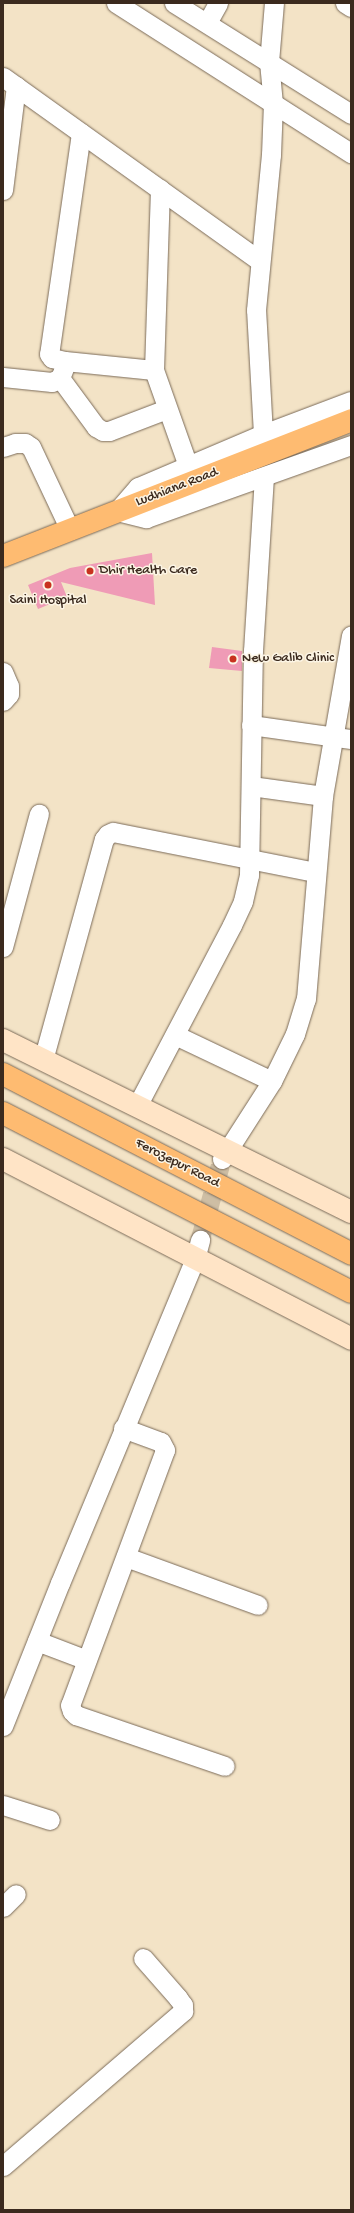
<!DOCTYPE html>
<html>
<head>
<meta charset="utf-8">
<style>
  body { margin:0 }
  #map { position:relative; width:354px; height:2213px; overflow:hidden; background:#f3e3c6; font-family:"Gochi Hand",sans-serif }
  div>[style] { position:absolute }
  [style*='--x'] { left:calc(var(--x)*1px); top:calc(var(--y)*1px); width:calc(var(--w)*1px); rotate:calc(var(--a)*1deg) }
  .building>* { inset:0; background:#ef9bb6 }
  .minor-tunnel>* { height:19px; margin-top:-9.5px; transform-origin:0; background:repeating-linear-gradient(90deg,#cebea4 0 19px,transparent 0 29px) }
  .roads { filter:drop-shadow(0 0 1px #7b6b59) drop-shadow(0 0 1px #7b6b59) }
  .minor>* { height:19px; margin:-9.5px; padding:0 9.5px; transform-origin:9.5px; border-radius:9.5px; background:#fff }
  .secondary>* { height:22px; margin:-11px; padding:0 11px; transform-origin:11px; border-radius:11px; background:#ffe4c6 }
  .primary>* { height:22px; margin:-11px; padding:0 11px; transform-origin:11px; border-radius:11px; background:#febb71 }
  .trunk>* { height:22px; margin:-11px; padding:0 11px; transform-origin:11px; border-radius:11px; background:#febb71 }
  .dots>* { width:11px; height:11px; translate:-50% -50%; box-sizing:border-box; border:2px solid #fcf5e5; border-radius:50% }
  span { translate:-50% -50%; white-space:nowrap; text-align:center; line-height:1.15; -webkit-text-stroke:3px #fcf5e5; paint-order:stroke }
  .street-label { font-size:14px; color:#3b2a1e }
  .poi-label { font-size:14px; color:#3b2a1e }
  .left { translate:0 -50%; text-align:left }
  .frame { position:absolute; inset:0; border:4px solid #3b2a1e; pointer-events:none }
</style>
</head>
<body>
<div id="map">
  <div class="building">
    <i style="clip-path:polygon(152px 553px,155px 605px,61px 582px,67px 597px,38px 609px,28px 585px,70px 568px)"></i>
    <i style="clip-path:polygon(212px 647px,242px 651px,242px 671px,209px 668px)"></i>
  </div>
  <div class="minor-tunnel">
    <i style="--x:200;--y:1240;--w:84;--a:-74.8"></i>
  </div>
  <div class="roads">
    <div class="minor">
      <i style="--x:116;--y:3;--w:279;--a:32.6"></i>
      <i style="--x:174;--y:3;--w:209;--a:32.1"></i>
      <i style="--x:345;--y:3;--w:7;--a:34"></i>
      <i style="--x:207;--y:23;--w:23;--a:-61"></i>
      <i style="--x:3;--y:77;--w:316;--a:35.6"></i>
      <i style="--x:81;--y:133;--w:223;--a:98.2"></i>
      <i style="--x:49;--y:354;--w:5;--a:53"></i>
      <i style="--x:52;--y:358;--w:13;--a:13"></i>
      <i style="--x:65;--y:361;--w:89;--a:5.8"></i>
      <i style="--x:160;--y:189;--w:181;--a:91.9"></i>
      <i style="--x:154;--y:370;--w:102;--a:70.5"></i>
      <i style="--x:3;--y:190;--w:105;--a:-82.9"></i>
      <i style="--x:3;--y:377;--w:49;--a:5.8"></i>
      <i style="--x:52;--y:382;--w:9;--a:-27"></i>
      <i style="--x:60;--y:378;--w:11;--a:-68"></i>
      <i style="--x:60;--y:378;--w:61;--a:53.7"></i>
      <i style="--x:96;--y:427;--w:8;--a:30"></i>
      <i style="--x:103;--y:431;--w:6;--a:0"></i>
      <i style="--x:109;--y:431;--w:62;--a:-20.8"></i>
      <i style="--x:351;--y:401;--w:94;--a:159.4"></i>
      <i style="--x:263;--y:434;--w:136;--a:157"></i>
      <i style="--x:138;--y:487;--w:32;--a:131"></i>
      <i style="--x:117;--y:511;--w:30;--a:14"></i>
      <i style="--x:146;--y:518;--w:218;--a:-19.6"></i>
      <i style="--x:263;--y:434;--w:124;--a:-93.2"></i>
      <i style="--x:256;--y:310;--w:156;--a:-84.5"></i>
      <i style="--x:271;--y:155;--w:51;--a:-87.8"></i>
      <i style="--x:273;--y:104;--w:42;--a:-95.4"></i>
      <i style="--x:269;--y:62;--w:59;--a:-85.2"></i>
      <i style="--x:3;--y:447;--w:13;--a:-18"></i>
      <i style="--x:15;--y:443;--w:10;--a:0"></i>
      <i style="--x:25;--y:443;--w:7;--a:34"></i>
      <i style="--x:31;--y:447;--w:92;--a:64.8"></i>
      <i style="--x:3;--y:672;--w:15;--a:67"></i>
      <i style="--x:9;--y:686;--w:8;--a:90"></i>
      <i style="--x:9;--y:694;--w:9;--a:131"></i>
      <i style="--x:251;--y:725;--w:101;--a:8"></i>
      <i style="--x:251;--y:786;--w:73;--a:7.9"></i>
      <i style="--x:3;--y:947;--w:138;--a:-74.9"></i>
      <i style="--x:175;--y:1035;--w:107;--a:25.4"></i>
      <i style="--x:43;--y:1060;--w:229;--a:-74.6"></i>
      <i style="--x:104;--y:839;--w:6;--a:-51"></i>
      <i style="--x:108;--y:834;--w:5;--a:-22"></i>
      <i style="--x:113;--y:832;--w:206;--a:11.2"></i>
      <i style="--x:137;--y:1106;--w:204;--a:-62.3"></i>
      <i style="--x:232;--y:925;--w:26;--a:-65"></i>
      <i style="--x:243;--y:901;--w:27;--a:-77"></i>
      <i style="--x:249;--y:875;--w:224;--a:-89"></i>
      <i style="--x:253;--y:651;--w:174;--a:-86.4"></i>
      <i style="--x:222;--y:1159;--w:93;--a:-57.3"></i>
      <i style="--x:272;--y:1081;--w:52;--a:-63.9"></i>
      <i style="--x:295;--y:1034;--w:37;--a:-73"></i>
      <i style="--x:306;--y:999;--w:204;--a:-85.2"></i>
      <i style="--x:323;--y:796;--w:163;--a:-80.1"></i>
      <i style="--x:123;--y:1428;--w:40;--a:20.2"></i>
      <i style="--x:161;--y:1442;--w:9;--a:63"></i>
      <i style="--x:165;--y:1450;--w:272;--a:110.4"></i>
      <i style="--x:70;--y:1705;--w:6;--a:72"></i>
      <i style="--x:72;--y:1711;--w:6;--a:45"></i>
      <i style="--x:76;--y:1715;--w:157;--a:18.9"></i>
      <i style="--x:126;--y:1557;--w:140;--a:20"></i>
      <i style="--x:37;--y:1641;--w:53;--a:20.8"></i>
      <i style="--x:3;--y:1726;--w:154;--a:-68.3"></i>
      <i style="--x:60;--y:1583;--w:351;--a:-67.4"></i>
      <i style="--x:195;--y:1259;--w:20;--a:-75"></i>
      <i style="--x:3;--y:1805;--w:49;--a:17.7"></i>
      <i style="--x:3;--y:1907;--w:18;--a:-45"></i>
      <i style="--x:3;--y:2166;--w:238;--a:-40.7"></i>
      <i style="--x:183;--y:2011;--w:6;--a:-90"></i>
      <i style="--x:183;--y:2005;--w:9;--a:-126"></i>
      <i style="--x:178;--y:1998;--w:53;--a:-131.2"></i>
    </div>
    <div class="secondary">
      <i style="--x:3;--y:1040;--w:388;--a:26.3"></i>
      <i style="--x:3;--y:1159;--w:392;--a:27.3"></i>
    </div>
    <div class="primary">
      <i style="--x:3;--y:556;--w:374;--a:-21.3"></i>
    </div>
    <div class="trunk">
      <i style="--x:3;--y:1074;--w:392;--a:27.3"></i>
      <i style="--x:3;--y:1113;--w:391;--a:27.2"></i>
    </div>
  </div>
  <div class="dots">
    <i style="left:90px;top:571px;background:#c8321e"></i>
    <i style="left:48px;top:585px;background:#c8321e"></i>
    <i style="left:233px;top:659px;background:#c8321e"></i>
  </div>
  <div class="street-label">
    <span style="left:177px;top:488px;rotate:-21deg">Ludhiana Road</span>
    <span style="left:177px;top:1164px;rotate:27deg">Ferozepur Road</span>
  </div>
  <div class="poi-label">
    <span class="left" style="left:99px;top:571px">Dhir Health Care</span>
    <span style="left:48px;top:601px">Saini Hospital</span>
    <span class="left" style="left:242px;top:659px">New Galib Clinic</span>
  </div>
  <div class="frame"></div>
</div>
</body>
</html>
